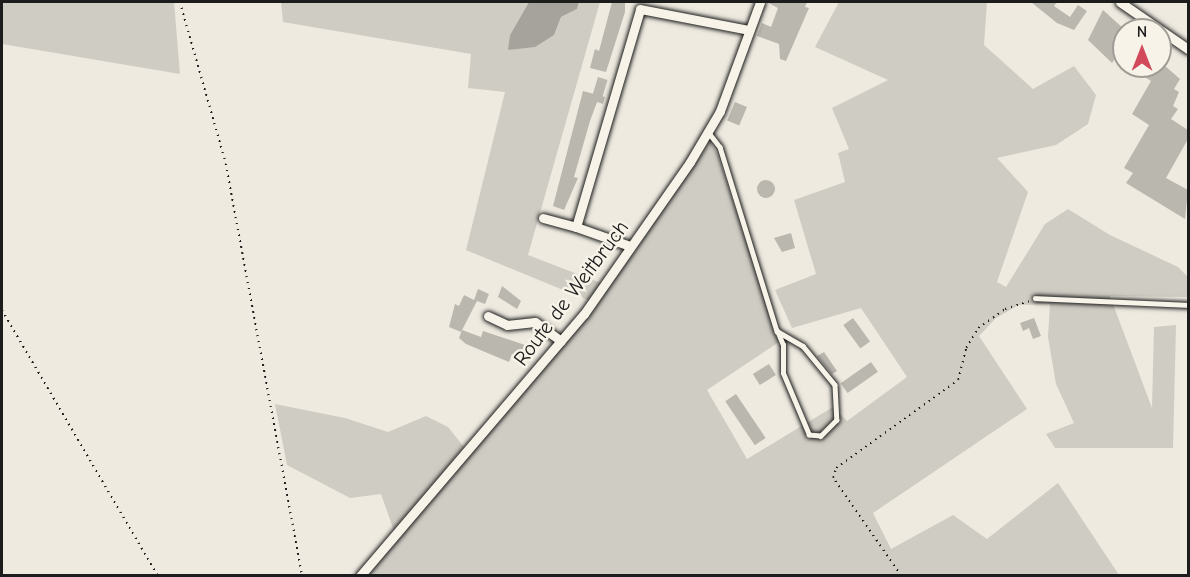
<!DOCTYPE html>
<html>
<head>
<meta charset="utf-8">
<style>
  body { margin:0 }
  #map { position:relative; width:1190px; height:577px; overflow:hidden; background:#eeeae0; font-family:"Comic Neue",sans-serif }
  div>[style] { position:absolute }
  [style*='--x'] { left:calc(var(--x)*1px); top:calc(var(--y)*1px); width:calc(var(--w)*1px); rotate:calc(var(--a)*1deg) }
  .green>* { inset:0; background:#cfccc3 }
  .water>* { inset:0; background:#a6a39d }
  .building>* { inset:0; background:#bab7af; transform-origin:0 0 }
  .round { border-radius:50% }
  .path>* { height:1.5px; margin-top:-0.75px; transform-origin:0; background:repeating-linear-gradient(90deg,#1c1c1c 0 1.5px,transparent 0 6px) }
  .roads { filter:drop-shadow(0 0 2px #1c1c1c) drop-shadow(0 0 2px #1c1c1c) }
  .lane>* { height:4.5px; margin:-2.25px; padding:0 2.25px; transform-origin:2.25px; border-radius:2.25px; background:#f7f3e8 }
  .street>* { height:9px; margin:-4.5px; padding:0 4.5px; transform-origin:4.5px; border-radius:4.5px; background:#f7f3e8 }
  span { translate:-50% -50%; white-space:nowrap; text-align:center; line-height:1.15; -webkit-text-stroke:5px #f7f3e8; paint-order:stroke }
  .street-label { font-size:21px; color:#1c1c1c }
  .frame { position:absolute; inset:0; border:3px solid #1c1c1c; pointer-events:none }
  .north { position:absolute; left:1112px; top:18px; width:60px; height:60px; box-sizing:border-box; background:#f7f3e8; border:2px solid #9f9d96; border-radius:50%; rotate:0deg; font-size:16px; font-weight:700; line-height:24px; text-align:center; color:#1c1c1c }
  .north::after { content:''; display:block; margin:auto; width:21px; height:27px; background:#d1495b; clip-path:polygon(50% 0,100% 100%,50% 72%,0 100%) }
</style>
</head>
<body>
<div id="map">
  <div class="green">
    <i style="clip-path:polygon(2px 2px,174px 2px,180px 74px,2px 44px)"></i>
    <i style="clip-path:polygon(281px 2px,529px 2px,510px 35px,509px 50px,554px 35px,561px 17px,577px 9px,579px 2px,600px 2px,528px 255px,606px 285px,710px 142px,718px 155px,779px 342px,707px 390px,747px 459px,833px 407px,847px 421px,907px 377px,861px 308px,792px 328px,775px 290px,816px 274px,794px 200px,845px 182px,838px 153px,849px 149px,832px 108px,888px 80px,815px 47px,839px 2px,987px 2px,984px 45px,1033px 89px,1074px 66px,1096px 95px,1088px 124px,1056px 145px,997px 158px,1028px 192px,997px 282px,1006px 287px,1045px 224px,1068px 209px,1110px 235px,1178px 267px,1188px 277px,1188px 297px,1110px 296px,1152px 408px,1154px 327px,1176px 325px,1173px 448px,1055px 448px,1046px 434px,1074px 423px,1056px 384px,1048px 337px,1050px 304px,1019px 305px,996px 318px,979px 336px,1027px 409px,873px 513px,891px 549px,953px 515px,987px 539px,1058px 483px,1119px 575px,366px 575px,597px 304px,466px 250px,505px 92px,468px 88px,471px 54px,283px 22px)"></i>
    <i style="clip-path:polygon(275px 404px,345px 418px,388px 432px,426px 416px,448px 427px,464px 447px,394px 531px,381px 494px,350px 498px,287px 465px)"></i>
  </div>
  <div class="water">
    <i style="clip-path:polygon(529px 2px,579px 2px,577px 9px,561px 17px,554px 35px,535px 47px,508px 50px,510px 35px)"></i>
  </div>
  <div class="building">
    <i style="clip-path:polygon(612px 2px,625px 3px,625px 12px,606px 72px,590px 68px,595px 49px,599px 51px)"></i>
    <i style="clip-path:polygon(767px 2px,807px 2px,805px 7px,809px 8px,786px 61px,780px 59px,779px 44px,757px 36px,762px 23px,771px 27px,778px 8px)"></i>
    <i style="clip-path:polygon(1031px 2px,1057px 2px,1054px 6px,1070px 17px,1078px 5px,1087px 11px,1074px 30px,1057px 23px)"></i>
    <i style="clip-path:polygon(1103px 10px,1124px 29px,1124px 45px,1112px 63px,1088px 40px)"></i>
    <i style="clip-path:polygon(1141px 66px,1165px 66px,1180px 79px,1174px 89px,1179px 92px,1173px 106px,1178px 109px,1171px 119px,1188px 130px,1188px 139px,1166px 178px,1188px 190px,1185px 219px,1126px 183px,1133px 173px,1124px 168px,1149px 125px,1132px 114px,1151px 81px,1137px 72px)"></i>
    <i style="left:598px;top:77px;width:10px;height:18px;rotate:17deg"></i>
    <i style="clip-path:polygon(583px 91px,605px 97px,603px 104px,597px 102px,590px 121px,574px 177px,578px 178px,564px 210px,553px 206px)"></i>
    <i style="left:735px;top:102px;width:13px;height:20px;rotate:23deg"></i>
    <i class="round" style="left:757px;top:180px;width:18px;height:18px"></i>
    <i style="clip-path:polygon(791px 233px,795px 248px,782px 252px,774px 238px)"></i>
    <i style="clip-path:polygon(502px 286px,521px 301px,517px 309px,498px 297px)"></i>
    <i style="clip-path:polygon(478px 289px,489px 294px,485px 304px,477px 301px,461px 332px,449px 327px,455px 304px,459px 306px,464px 295px,474px 300px)"></i>
    <i style="left:853px;top:318px;width:29px;height:12px;rotate:54deg"></i>
    <i style="clip-path:polygon(1034px 318px,1041px 336px,1033px 339px,1029px 328px,1023px 331px,1020px 323px)"></i>
    <i style="clip-path:polygon(462px 330px,481px 337px,483px 331px,528px 346px,523px 358px,512px 354px,509px 362px,466px 344px,459px 338px)"></i>
    <i style="clip-path:polygon(824px 352px,837px 371px,832px 374px,817px 356px)"></i>
    <i style="left:871px;top:362px;width:12px;height:37px;rotate:55deg"></i>
    <i style="left:769px;top:364px;width:13px;height:19px;rotate:58deg"></i>
    <i style="left:736px;top:394px;width:53px;height:13px;rotate:56deg"></i>
  </div>
  <div class="path">
    <i style="--x:180;--y:2;--w:168;--a:74.1"></i>
    <i style="--x:226;--y:164;--w:419;--a:79.5"></i>
    <i style="--x:2;--y:310;--w:308;--a:59.6"></i>
    <i style="--x:901;--y:576;--w:119;--a:-124.8"></i>
    <i style="--x:833;--y:478;--w:10;--a:-73"></i>
    <i style="--x:836;--y:468;--w:150;--a:-35.8"></i>
    <i style="--x:958;--y:380;--w:33;--a:-76"></i>
    <i style="--x:966;--y:348;--w:23;--a:-59"></i>
    <i style="--x:978;--y:328;--w:33;--a:-35"></i>
    <i style="--x:1005;--y:309;--w:25;--a:-18"></i>
  </div>
  <div class="roads">
    <div class="lane">
      <i style="--x:709;--y:133;--w:18;--a:52"></i>
      <i style="--x:720;--y:147;--w:193;--a:72.8"></i>
      <i style="--x:777;--y:331;--w:30;--a:30"></i>
      <i style="--x:803;--y:346;--w:50;--a:50.6"></i>
      <i style="--x:835;--y:385;--w:35;--a:87"></i>
      <i style="--x:837;--y:420;--w:23;--a:135"></i>
      <i style="--x:821;--y:436;--w:12;--a:-175"></i>
      <i style="--x:809;--y:435;--w:67;--a:-112.8"></i>
      <i style="--x:783;--y:373;--w:28;--a:-90"></i>
      <i style="--x:783;--y:345;--w:15;--a:-113"></i>
      <i style="--x:1035;--y:298;--w:153;--a:2.6"></i>
    </div>
    <div class="street">
      <i style="--x:1120;--y:2;--w:83;--a:34.7"></i>
      <i style="--x:543;--y:218;--w:34;--a:15"></i>
      <i style="--x:630;--y:246;--w:57;--a:-160.6"></i>
      <i style="--x:576;--y:227;--w:227;--a:-73.6"></i>
      <i style="--x:640;--y:9;--w:111;--a:10.9"></i>
      <i style="--x:488;--y:316;--w:21;--a:25"></i>
      <i style="--x:507;--y:325;--w:28;--a:-6"></i>
      <i style="--x:535;--y:322;--w:32;--a:36"></i>
      <i style="--x:360;--y:576;--w:345;--a:-49.5"></i>
      <i style="--x:584;--y:314;--w:185;--a:-55.1"></i>
      <i style="--x:690;--y:162;--w:59;--a:-59.5"></i>
      <i style="--x:720;--y:111;--w:116;--a:-69.8"></i>
    </div>
  </div>
  <div class="street-label">
    <span style="left:571px;top:293px;rotate:-53deg">Route de Weitbruch</span>
  </div>
  <div class="frame"></div>
  <div class="north">N</div>
</div>
</body>
</html>
